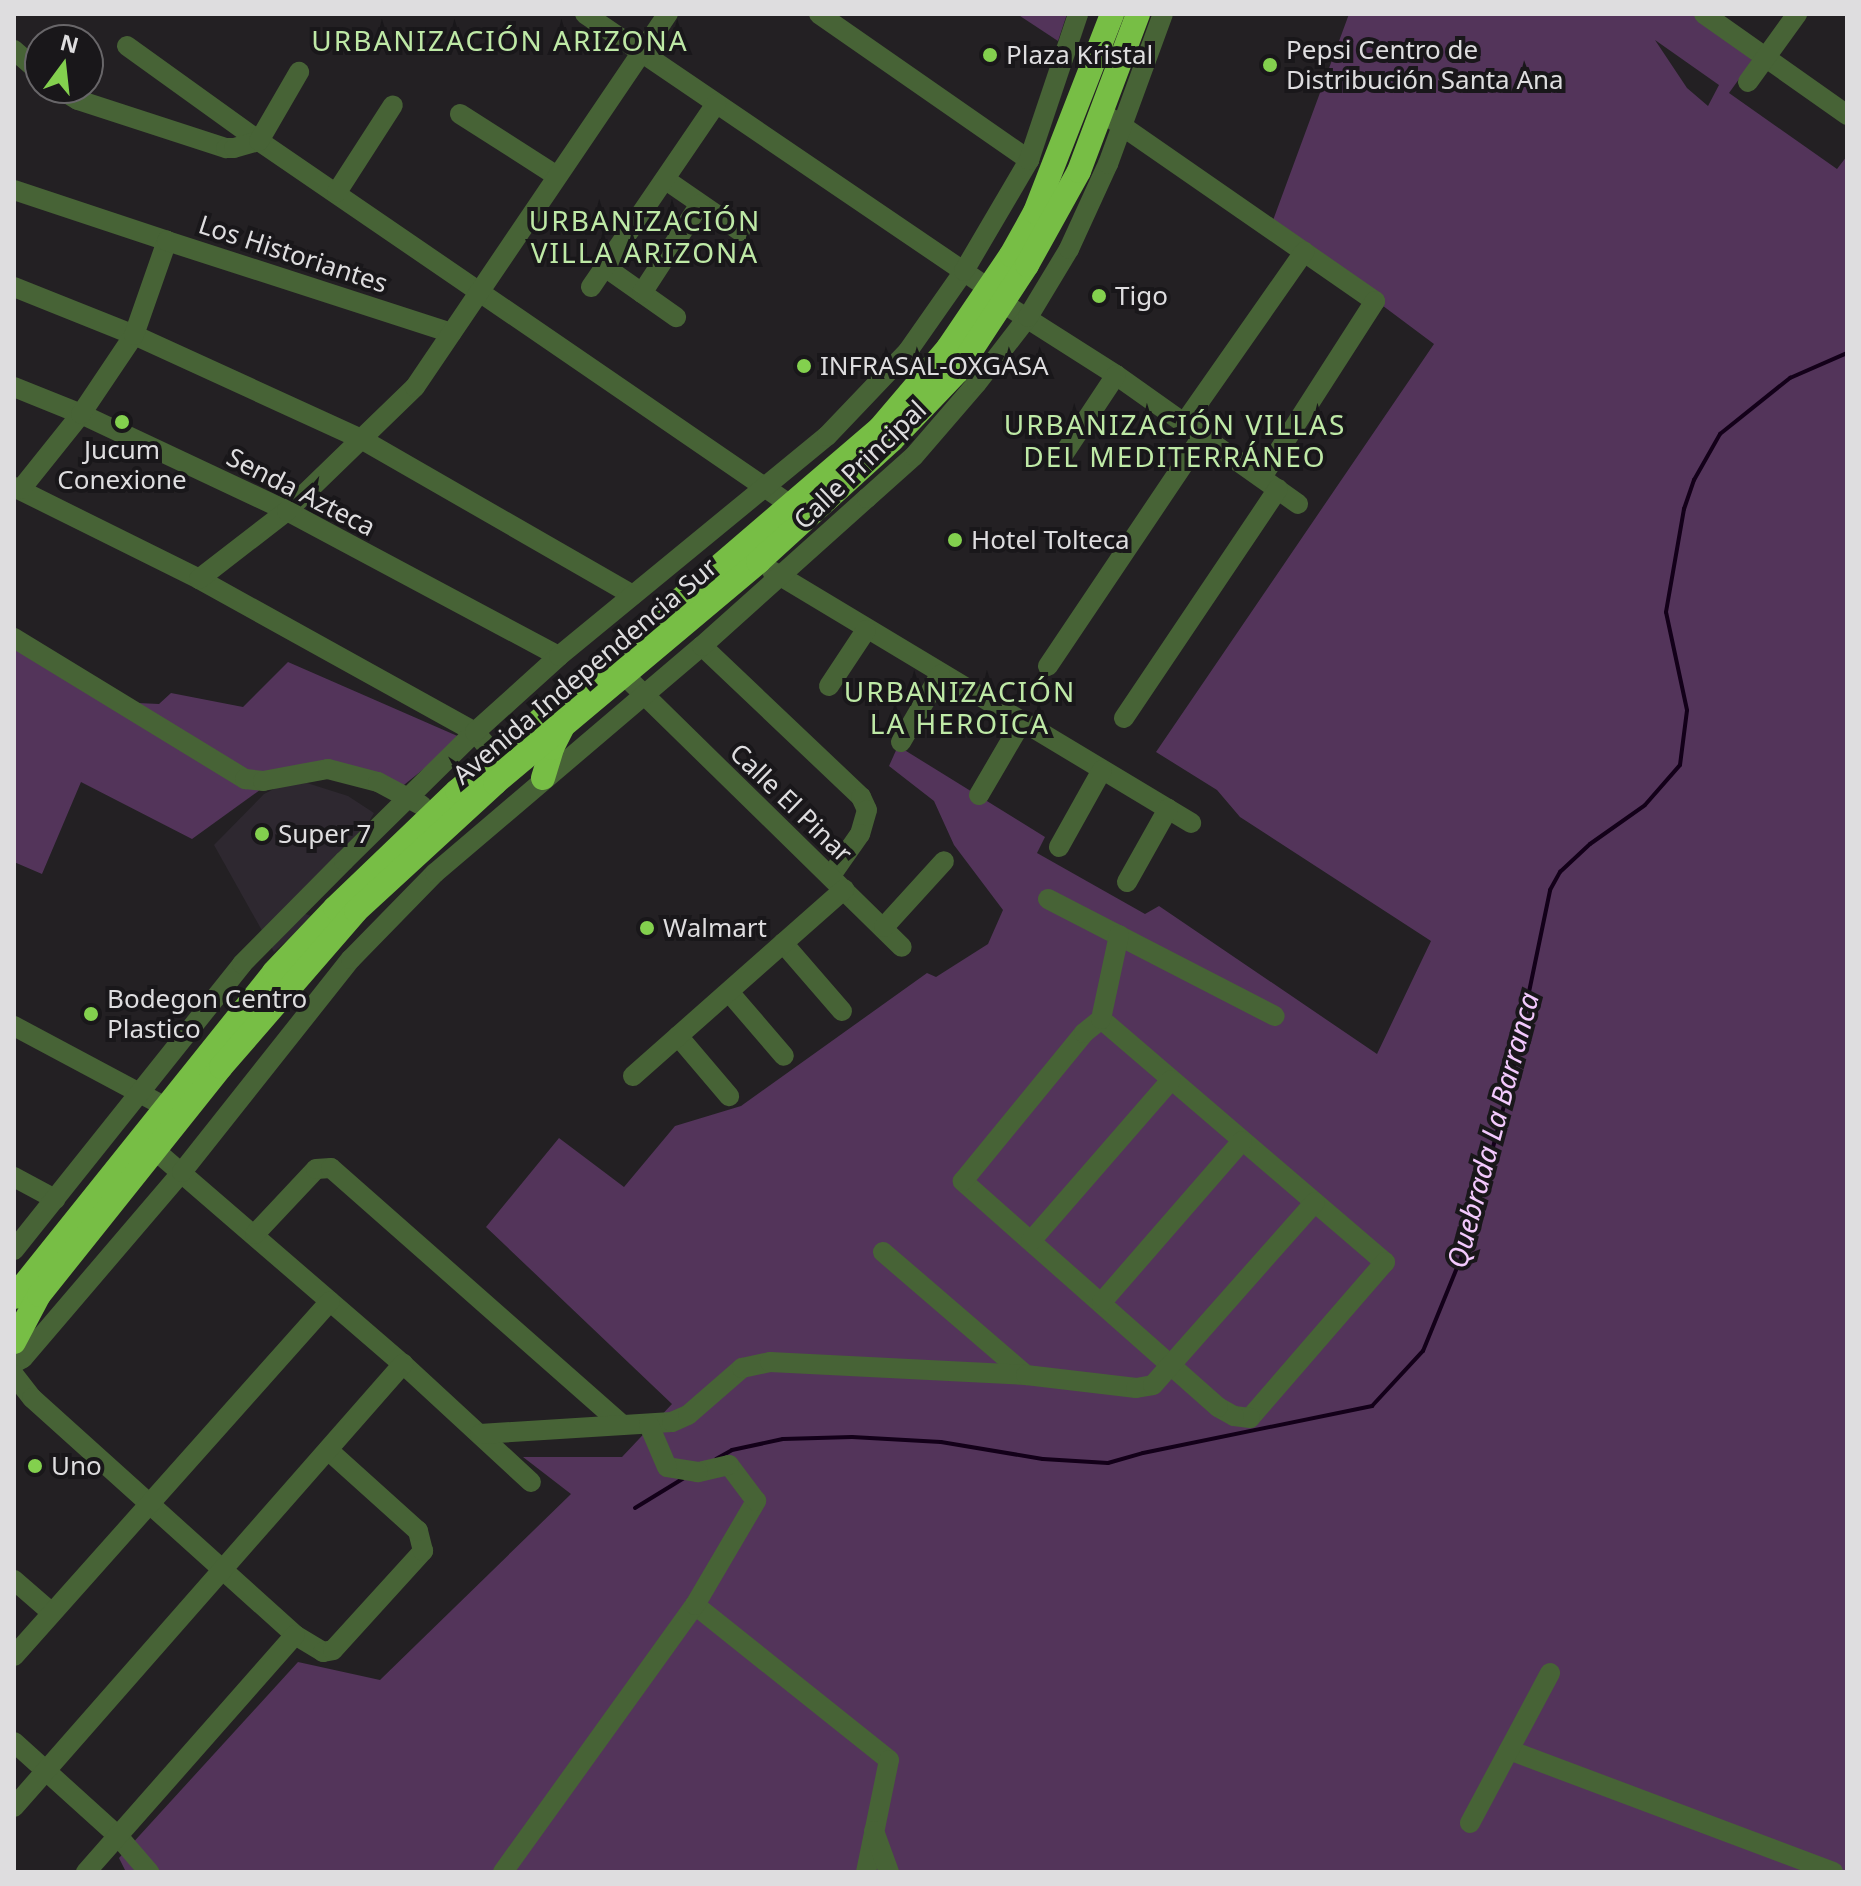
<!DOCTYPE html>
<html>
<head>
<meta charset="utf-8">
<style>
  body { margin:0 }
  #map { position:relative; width:1861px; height:1886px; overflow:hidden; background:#232023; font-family:"Noto Sans",sans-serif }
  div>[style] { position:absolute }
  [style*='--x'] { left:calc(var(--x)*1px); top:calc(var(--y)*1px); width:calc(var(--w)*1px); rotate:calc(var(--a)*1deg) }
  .built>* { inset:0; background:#2e2830 }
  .green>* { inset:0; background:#53345a }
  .stream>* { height:4px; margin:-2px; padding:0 2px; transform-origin:2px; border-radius:2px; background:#130019 }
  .minor>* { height:20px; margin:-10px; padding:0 10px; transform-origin:10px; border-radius:10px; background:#476336 }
  .highway>* { height:24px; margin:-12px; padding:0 12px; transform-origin:12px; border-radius:12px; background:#77be45 }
  .dots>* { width:22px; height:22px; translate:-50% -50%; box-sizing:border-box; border:4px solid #19171a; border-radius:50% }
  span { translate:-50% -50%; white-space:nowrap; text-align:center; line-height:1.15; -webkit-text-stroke:8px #19171a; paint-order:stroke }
  .poi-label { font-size:26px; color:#dedddf }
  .left { translate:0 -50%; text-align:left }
  .street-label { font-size:26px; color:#dedddf }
  .neighbourhood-label { font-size:28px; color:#bee9a6; letter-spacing:2px }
  .water-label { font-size:28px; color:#f3c9fd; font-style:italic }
  .frame { position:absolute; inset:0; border:16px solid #dedddf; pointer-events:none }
  .north { position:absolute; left:24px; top:24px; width:80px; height:80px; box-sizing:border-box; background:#19171a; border:2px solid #686669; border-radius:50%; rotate:15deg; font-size:22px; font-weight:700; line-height:32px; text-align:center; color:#dedddf }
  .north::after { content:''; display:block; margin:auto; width:28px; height:36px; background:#83d04e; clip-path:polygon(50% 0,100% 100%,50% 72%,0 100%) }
</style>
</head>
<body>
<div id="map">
  <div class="built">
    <i style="clip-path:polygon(307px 783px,348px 796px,374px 813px,350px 853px,303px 913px,314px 917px,274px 952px,214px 845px,264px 794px,282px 785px)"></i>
  </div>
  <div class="green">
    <i style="clip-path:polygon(1017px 14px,1067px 14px,1058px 41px)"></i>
    <i style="clip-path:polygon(evenodd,1349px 14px,1693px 14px,1751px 56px,1752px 61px,1729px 93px,1837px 169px,1847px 156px,1847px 1872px,126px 1872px,119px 1858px,298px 1662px,380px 1680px,571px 1494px,523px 1457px,622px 1457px,672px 1404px,486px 1227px,559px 1138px,624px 1187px,675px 1126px,741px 1106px,927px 973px,936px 977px,988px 944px,1003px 910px,954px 845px,934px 801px,889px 766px,898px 746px,1045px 837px,1037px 853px,1145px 914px,1159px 906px,1377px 1054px,1431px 941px,1240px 817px,1217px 790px,1156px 752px,1434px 344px,1272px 223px,1349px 14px,1655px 40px,1719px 85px,1708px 106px,1687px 88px,1655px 40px)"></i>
    <i style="clip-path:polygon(14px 638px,117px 702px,159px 704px,171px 693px,243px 707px,288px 662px,462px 738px,389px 797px,344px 776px,264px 787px,192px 839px,81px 782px,42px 874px,14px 862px)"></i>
  </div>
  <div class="stream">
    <i style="--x:716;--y:1459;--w:18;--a:-29"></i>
    <i style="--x:732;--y:1450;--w:52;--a:-12.2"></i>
    <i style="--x:783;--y:1439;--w:69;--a:-1.7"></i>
    <i style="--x:852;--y:1437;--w:89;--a:3.2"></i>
    <i style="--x:941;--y:1442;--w:103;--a:9.5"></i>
    <i style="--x:1043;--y:1459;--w:65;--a:3.5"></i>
    <i style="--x:1108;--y:1463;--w:36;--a:-16"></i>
    <i style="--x:1143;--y:1453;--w:234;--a:-11.6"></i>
    <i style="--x:1372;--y:1406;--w:75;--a:-47.2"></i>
    <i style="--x:1423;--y:1351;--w:122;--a:-67.8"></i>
    <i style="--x:1469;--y:1238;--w:164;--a:-75.2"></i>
    <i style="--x:1511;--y:1079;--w:193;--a:-78.3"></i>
    <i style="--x:1550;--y:890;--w:21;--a:-61"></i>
    <i style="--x:1560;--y:872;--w:41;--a:-43"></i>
    <i style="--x:1590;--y:844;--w:67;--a:-35.3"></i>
    <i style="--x:1645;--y:805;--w:53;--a:-48.8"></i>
    <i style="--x:1680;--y:765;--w:55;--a:-82.7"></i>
    <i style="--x:1687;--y:710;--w:100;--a:-102.1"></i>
    <i style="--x:1666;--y:612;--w:105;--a:-80.1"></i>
    <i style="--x:1684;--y:509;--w:31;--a:-71"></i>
    <i style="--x:1694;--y:480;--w:53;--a:-60.5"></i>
    <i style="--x:1720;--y:434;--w:90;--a:-38.7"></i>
    <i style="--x:1790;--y:378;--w:62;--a:-23.7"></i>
    <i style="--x:635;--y:1508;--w:57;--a:-31.5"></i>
  </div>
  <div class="minor">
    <i style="--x:585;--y:14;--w:487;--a:34.2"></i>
    <i style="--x:819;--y:14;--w:256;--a:34.8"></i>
    <i style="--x:1704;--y:14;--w:175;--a:35.2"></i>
    <i style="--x:127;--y:46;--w:163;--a:35.7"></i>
    <i style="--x:259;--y:141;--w:646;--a:34.4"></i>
    <i style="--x:14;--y:50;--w:35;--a:41"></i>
    <i style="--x:1748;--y:82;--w:84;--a:-54.2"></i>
    <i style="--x:58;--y:88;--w:23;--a:31"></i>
    <i style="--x:78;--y:100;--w:156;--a:18"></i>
    <i style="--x:226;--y:148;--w:8;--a:0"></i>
    <i style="--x:234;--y:148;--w:26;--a:-16"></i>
    <i style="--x:259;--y:141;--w:80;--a:-59.9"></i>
    <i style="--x:460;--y:114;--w:115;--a:32.6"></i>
    <i style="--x:1112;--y:119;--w:320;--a:34.7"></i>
    <i style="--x:1375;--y:301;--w:209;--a:122.7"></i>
    <i style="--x:666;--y:180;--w:90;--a:34.6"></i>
    <i style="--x:14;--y:190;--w:161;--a:18.4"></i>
    <i style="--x:337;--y:192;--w:103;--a:-57.2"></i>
    <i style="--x:605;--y:267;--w:87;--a:35.2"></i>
    <i style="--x:14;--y:287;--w:129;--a:21.8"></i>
    <i style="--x:134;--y:335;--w:252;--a:24.6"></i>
    <i style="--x:363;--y:440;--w:311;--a:29.9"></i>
    <i style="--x:591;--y:287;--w:222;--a:-55.7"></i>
    <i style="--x:642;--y:293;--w:106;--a:-56.9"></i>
    <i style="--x:1003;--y:303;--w:134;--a:32.5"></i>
    <i style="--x:1116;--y:375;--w:223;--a:35.3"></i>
    <i style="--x:14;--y:387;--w:72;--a:21.9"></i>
    <i style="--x:81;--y:414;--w:228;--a:25.2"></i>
    <i style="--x:287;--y:511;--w:308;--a:28.1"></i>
    <i style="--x:1185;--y:422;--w:208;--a:-55"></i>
    <i style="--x:1063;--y:455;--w:96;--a:-56.5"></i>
    <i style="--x:14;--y:487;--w:207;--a:26.4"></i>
    <i style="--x:199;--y:579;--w:316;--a:29"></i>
    <i style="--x:475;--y:732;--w:33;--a:50"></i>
    <i style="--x:21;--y:489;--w:96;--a:-51.3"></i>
    <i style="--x:81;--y:414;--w:95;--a:-56.1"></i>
    <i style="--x:134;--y:335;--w:100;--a:-70.7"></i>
    <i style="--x:167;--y:241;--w:299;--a:17.9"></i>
    <i style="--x:772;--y:571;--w:489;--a:31"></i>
    <i style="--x:199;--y:579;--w:111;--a:-37.7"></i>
    <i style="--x:287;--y:511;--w:178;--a:-44.1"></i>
    <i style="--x:415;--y:387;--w:451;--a:-55.9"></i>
    <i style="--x:14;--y:638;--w:271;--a:31.4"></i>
    <i style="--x:245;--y:779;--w:18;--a:6"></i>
    <i style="--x:263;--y:781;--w:66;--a:-10.5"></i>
    <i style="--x:328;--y:769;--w:52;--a:14.6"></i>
    <i style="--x:378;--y:782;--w:49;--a:28.1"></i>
    <i style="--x:702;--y:646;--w:219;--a:43.5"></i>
    <i style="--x:861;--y:797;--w:14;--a:65"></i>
    <i style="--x:867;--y:810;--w:25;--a:106"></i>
    <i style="--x:860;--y:834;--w:52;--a:124.9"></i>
    <i style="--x:1048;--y:666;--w:278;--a:-56.1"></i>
    <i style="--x:623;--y:674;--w:390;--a:44.4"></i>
    <i style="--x:829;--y:686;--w:67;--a:-56.5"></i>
    <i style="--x:1124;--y:718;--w:276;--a:-56.1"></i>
    <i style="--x:901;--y:742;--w:78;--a:-59.8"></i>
    <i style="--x:979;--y:795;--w:83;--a:-59.7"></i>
    <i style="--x:1059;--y:847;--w:88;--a:-60.8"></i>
    <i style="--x:1127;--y:882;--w:84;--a:-60.7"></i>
    <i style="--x:1048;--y:899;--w:255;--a:27.3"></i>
    <i style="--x:884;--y:927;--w:89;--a:-47.7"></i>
    <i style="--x:783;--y:943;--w:90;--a:49.1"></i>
    <i style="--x:729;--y:992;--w:84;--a:49.3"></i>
    <i style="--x:1101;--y:1019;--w:374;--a:40.6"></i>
    <i style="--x:1385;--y:1262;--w:206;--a:130.9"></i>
    <i style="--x:1250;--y:1418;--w:16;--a:-173"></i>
    <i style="--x:1234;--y:1416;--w:18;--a:-151"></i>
    <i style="--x:1218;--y:1407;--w:341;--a:-138.5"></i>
    <i style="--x:963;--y:1181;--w:191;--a:-50.7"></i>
    <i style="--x:1084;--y:1033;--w:22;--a:-39"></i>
    <i style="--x:1101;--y:1019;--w:86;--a:-77.9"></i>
    <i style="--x:14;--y:1026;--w:172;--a:28.1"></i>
    <i style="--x:678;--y:1036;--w:79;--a:49.6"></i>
    <i style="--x:633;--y:1076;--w:282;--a:-41.5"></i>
    <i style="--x:157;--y:1152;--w:325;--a:40.8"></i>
    <i style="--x:403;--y:1364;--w:174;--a:42.7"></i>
    <i style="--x:14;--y:1177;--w:47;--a:28.2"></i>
    <i style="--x:255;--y:1234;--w:89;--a:-46.8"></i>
    <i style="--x:316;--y:1169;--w:15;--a:-4"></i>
    <i style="--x:331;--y:1168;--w:387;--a:41.4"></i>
    <i style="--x:1031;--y:1241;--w:213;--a:-49"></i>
    <i style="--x:14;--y:1250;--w:366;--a:-51.4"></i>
    <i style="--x:242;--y:964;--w:145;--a:-45.3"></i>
    <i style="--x:344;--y:861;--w:184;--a:-44.6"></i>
    <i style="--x:475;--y:732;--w:113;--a:-42.1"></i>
    <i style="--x:559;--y:656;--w:347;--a:-39.4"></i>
    <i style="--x:827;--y:436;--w:117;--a:-46.4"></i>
    <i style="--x:908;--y:351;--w:98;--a:-55"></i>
    <i style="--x:964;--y:271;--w:129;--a:-59.6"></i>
    <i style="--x:1029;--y:160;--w:154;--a:-71.4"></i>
    <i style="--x:883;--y:1252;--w:189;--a:40.7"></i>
    <i style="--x:1102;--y:1302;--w:213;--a:-49"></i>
    <i style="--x:14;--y:1363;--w:10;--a:-29"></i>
    <i style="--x:23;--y:1358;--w:245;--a:-49.5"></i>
    <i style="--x:182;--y:1172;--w:272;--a:-51.6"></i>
    <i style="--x:351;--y:959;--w:120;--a:-45.7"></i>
    <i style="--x:435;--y:873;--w:350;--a:-40.4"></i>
    <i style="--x:702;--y:646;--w:222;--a:-41.9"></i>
    <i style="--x:867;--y:498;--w:63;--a:-41.8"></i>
    <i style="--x:914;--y:456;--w:96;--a:-49.2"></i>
    <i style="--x:977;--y:383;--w:83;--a:-52.3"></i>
    <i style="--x:1028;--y:317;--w:79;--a:-58.9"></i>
    <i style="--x:1069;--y:249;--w:94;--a:-65.4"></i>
    <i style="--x:1108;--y:164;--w:160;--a:-69.9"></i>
    <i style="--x:14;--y:1375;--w:29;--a:52"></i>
    <i style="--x:32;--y:1398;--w:354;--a:42"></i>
    <i style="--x:295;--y:1635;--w:33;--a:31"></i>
    <i style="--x:323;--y:1652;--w:10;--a:-11"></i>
    <i style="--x:333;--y:1650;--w:134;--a:-47.7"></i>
    <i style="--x:423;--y:1551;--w:21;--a:-104"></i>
    <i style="--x:418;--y:1531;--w:121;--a:-138"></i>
    <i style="--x:480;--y:1434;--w:192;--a:-3.6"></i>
    <i style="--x:672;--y:1422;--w:17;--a:-24"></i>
    <i style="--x:688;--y:1415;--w:72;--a:-41"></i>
    <i style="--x:742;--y:1368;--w:29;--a:-12"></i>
    <i style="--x:770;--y:1362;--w:256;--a:2.9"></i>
    <i style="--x:1026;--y:1375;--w:111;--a:6.7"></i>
    <i style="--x:1136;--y:1388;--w:17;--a:-10"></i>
    <i style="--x:1153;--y:1385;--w:244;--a:-48.5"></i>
    <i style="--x:14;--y:1580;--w:50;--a:41"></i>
    <i style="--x:695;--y:1605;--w:248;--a:38.6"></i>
    <i style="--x:889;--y:1760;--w:114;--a:101.6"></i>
    <i style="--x:14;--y:1656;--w:475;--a:-48.3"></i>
    <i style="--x:14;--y:1742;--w:140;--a:42.1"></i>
    <i style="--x:118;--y:1836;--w:48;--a:49.3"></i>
    <i style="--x:1509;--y:1750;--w:346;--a:20.6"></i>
    <i style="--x:14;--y:1807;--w:590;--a:-48.71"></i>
    <i style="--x:1470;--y:1823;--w:170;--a:-61.9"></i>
    <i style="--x:874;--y:1831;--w:44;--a:69.9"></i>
    <i style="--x:86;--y:1872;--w:316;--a:-48.6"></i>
    <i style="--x:503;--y:1872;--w:329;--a:-54.3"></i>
    <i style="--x:695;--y:1605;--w:121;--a:-59.6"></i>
    <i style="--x:756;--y:1501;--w:45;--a:-126.9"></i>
    <i style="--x:729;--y:1465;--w:32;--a:167"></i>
    <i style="--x:698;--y:1472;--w:31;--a:-171"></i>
    <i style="--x:667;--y:1467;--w:46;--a:-113.2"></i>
  </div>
  <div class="highway">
    <i style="--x:543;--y:778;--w:31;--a:-73"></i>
    <i style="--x:552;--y:748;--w:22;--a:-63"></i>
    <i style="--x:14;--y:1297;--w:416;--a:-51.3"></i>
    <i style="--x:274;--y:972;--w:88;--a:-46.4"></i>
    <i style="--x:335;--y:908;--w:169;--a:-43.8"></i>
    <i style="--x:457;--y:791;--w:557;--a:-40.63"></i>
    <i style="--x:880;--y:428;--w:105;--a:-49.6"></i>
    <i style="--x:948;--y:348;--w:112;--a:-55.9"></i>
    <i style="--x:1011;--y:255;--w:49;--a:-60.8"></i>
    <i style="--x:1035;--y:212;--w:212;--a:-68.7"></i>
    <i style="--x:14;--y:1342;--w:53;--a:-62"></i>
    <i style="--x:39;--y:1295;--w:292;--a:-51.4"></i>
    <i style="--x:221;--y:1067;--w:206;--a:-49.1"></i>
    <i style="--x:356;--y:911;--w:189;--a:-42.6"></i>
    <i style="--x:495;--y:783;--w:344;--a:-40"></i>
    <i style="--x:758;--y:562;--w:181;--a:-42.3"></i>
    <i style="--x:892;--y:440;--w:94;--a:-46.3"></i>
    <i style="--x:957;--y:372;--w:128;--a:-56.8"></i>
    <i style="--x:1027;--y:265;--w:107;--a:-61"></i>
    <i style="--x:1079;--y:171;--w:168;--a:-69.4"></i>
  </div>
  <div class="dots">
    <i style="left:990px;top:55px;background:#83d04e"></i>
    <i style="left:1270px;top:65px;background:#83d04e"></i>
    <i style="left:1099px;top:296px;background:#83d04e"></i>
    <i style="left:804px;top:366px;background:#83d04e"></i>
    <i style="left:122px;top:422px;background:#83d04e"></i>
    <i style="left:955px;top:540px;background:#83d04e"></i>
    <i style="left:262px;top:834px;background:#83d04e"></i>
    <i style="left:647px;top:928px;background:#83d04e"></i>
    <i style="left:91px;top:1014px;background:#83d04e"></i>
    <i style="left:35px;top:1466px;background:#83d04e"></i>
  </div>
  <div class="poi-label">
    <span class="left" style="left:1286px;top:65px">Pepsi Centro de<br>Distribución Santa Ana</span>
    <span class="left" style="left:1006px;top:55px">Plaza Kristal</span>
    <span class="left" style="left:1115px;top:296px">Tigo</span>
    <span class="left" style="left:820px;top:366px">INFRASAL-OXGASA</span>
    <span style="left:122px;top:465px">Jucum<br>Conexione</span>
    <span class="left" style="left:971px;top:540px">Hotel Tolteca</span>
    <span class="left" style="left:278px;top:834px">Super 7</span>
    <span class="left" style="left:663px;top:928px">Walmart</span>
    <span class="left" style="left:107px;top:1014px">Bodegon Centro<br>Plastico</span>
    <span class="left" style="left:51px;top:1466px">Uno</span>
  </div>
  <div class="street-label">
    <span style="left:293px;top:254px;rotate:18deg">Los Historiantes</span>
    <span style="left:860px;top:465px;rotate:-44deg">Calle Principal</span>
    <span style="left:301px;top:492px;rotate:27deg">Senda Azteca</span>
    <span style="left:585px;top:671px;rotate:-40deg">Avenida Independencia Sur</span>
    <span style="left:791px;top:803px;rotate:44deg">Calle El Pinar</span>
  </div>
  <div class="neighbourhood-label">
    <span style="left:500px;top:40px">URBANIZACIÓN ARIZONA</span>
    <span style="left:645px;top:236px">URBANIZACIÓN<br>VILLA ARIZONA</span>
    <span style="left:1175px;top:440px">URBANIZACIÓN VILLAS<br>DEL MEDITERRÁNEO</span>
    <span style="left:960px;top:707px">URBANIZACIÓN<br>LA HEROICA</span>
  </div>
  <div class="water-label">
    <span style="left:1492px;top:1130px;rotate:-75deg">Quebrada La Barranca</span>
  </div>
  <div class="frame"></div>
  <div class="north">N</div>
</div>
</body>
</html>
